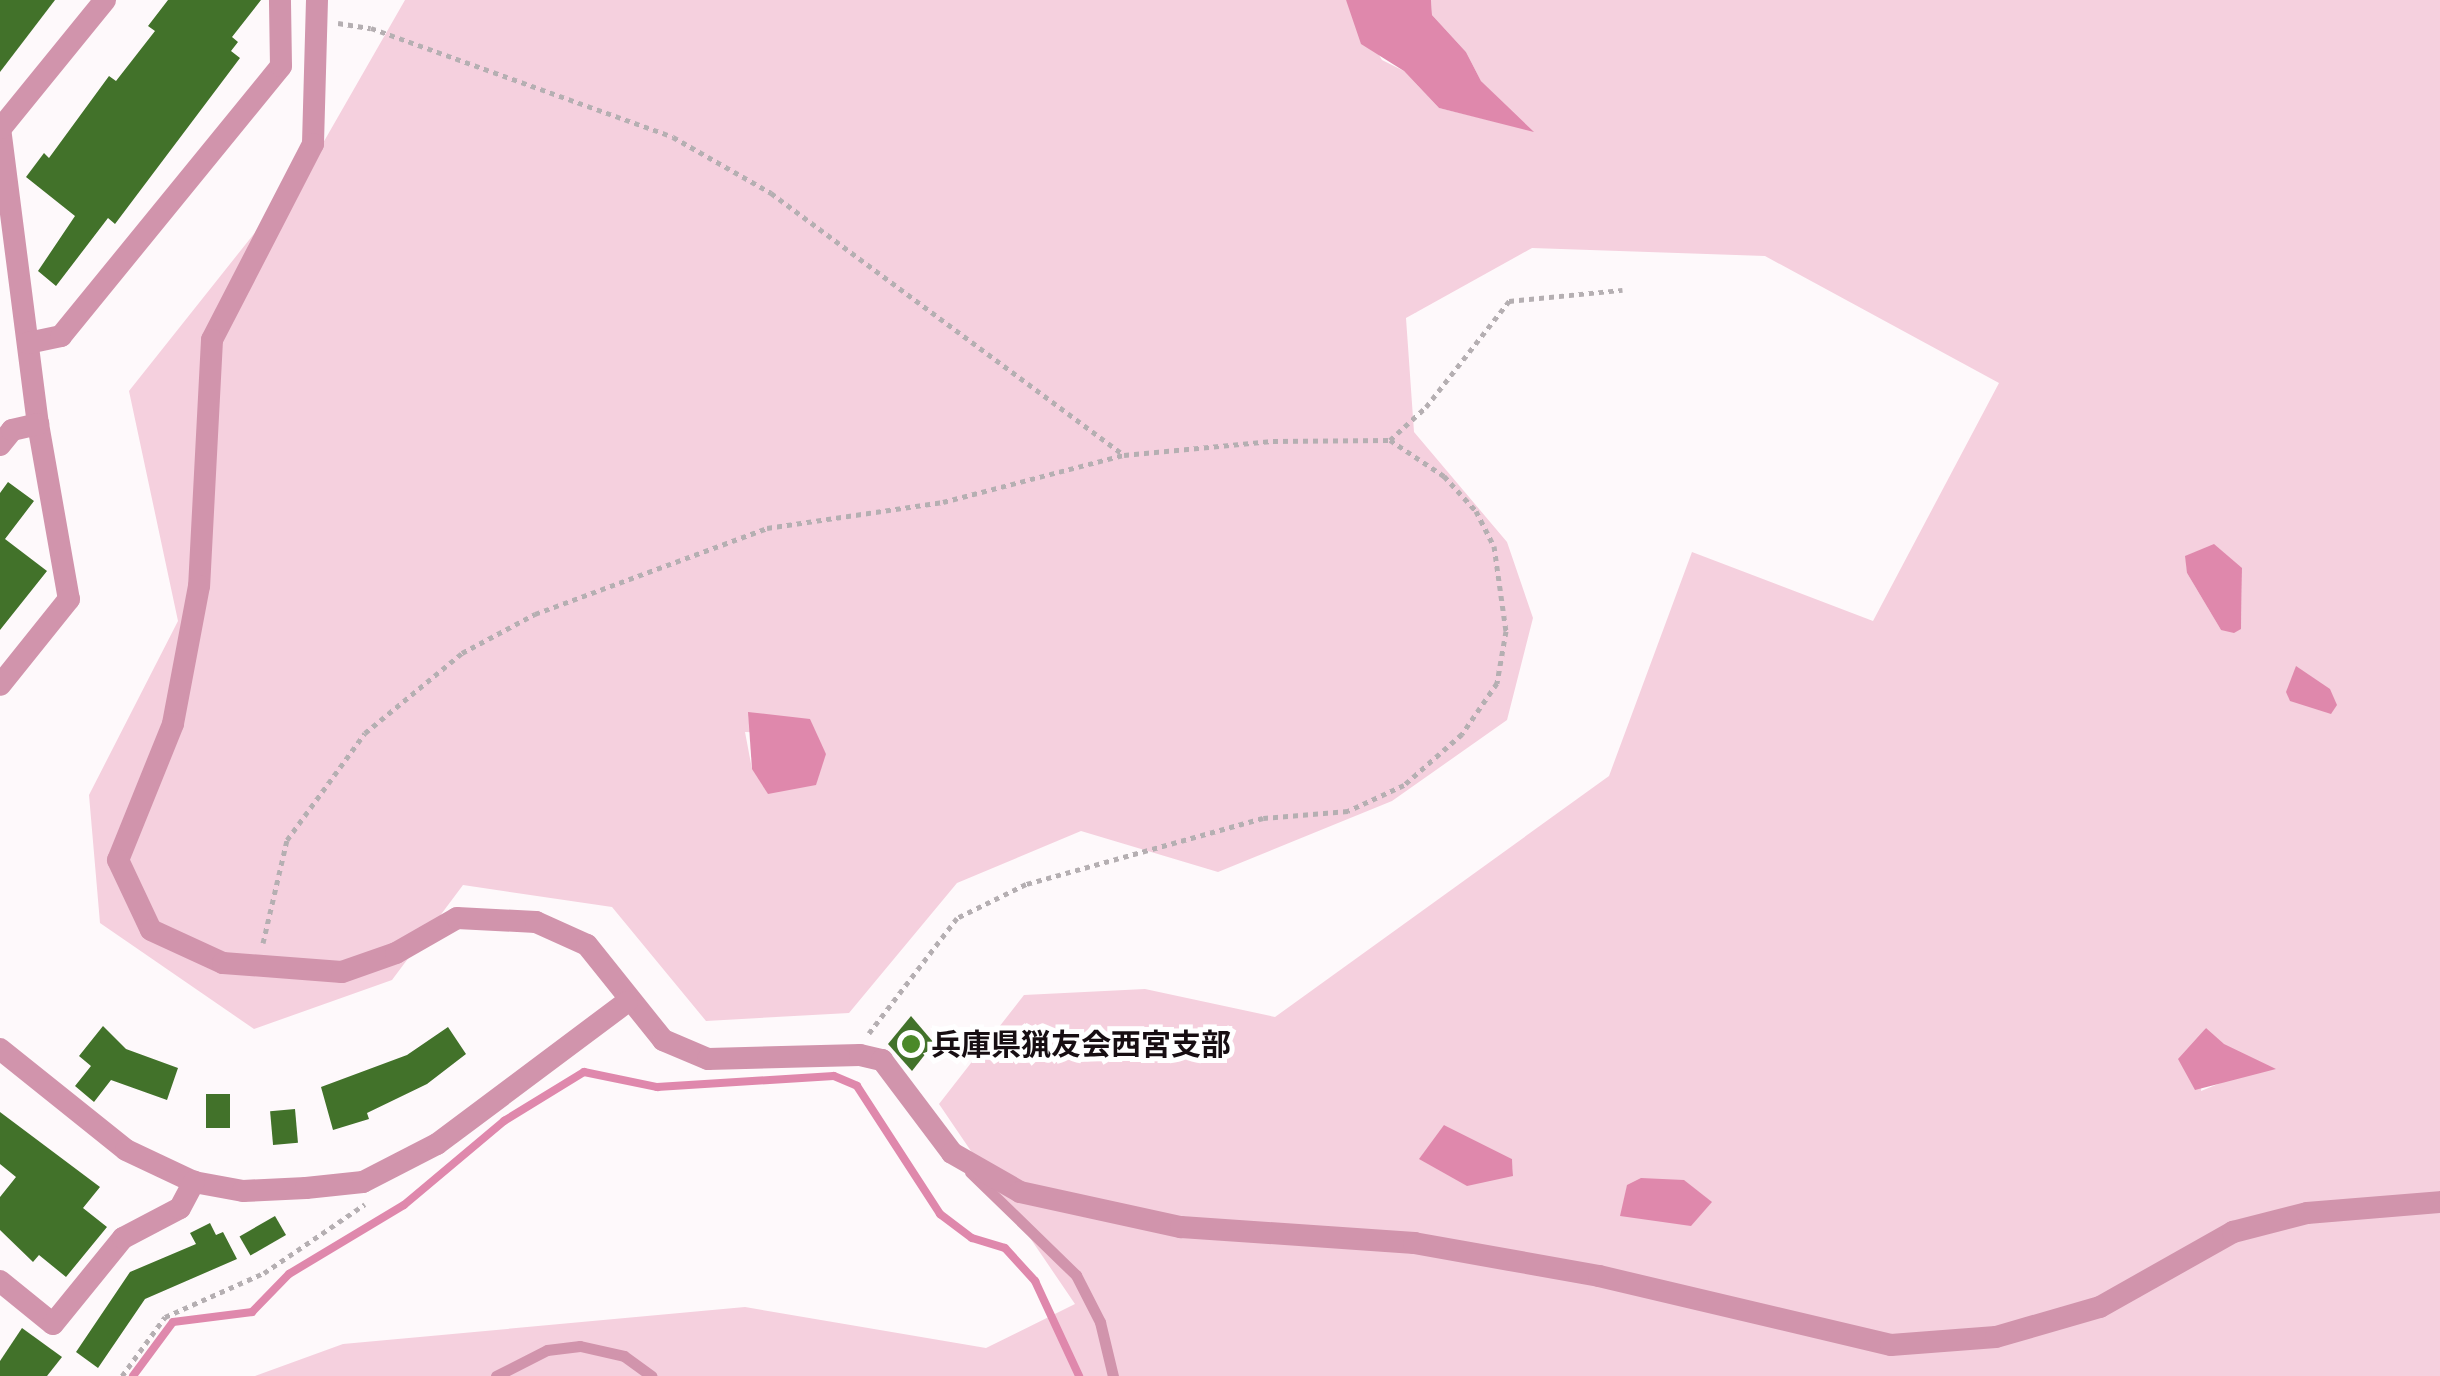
<!DOCTYPE html>
<html>
<head>
<meta charset="utf-8">
<style>
  body { margin:0 }
  #map { position:relative; width:2440px; height:1376px; overflow:hidden; background:#fef9fb; font-family:"IBM Plex Sans","Noto Sans JP",sans-serif }
  div>[style] { position:absolute }
  [style*='--x'] { left:calc(var(--x)*1px); top:calc(var(--y)*1px); width:calc(var(--w)*1px); rotate:calc(var(--a)*1deg) }
  .green>* { inset:0; background:#f5d0de }
  .water>* { inset:0; background:#df88ac }
  .stream>* { height:8px; margin:-4px; padding:0 4px; transform-origin:4px; border-radius:4px; background:#df88ac }
  .building>* { inset:0; background:#42722a; transform-origin:0 0 }
  .path>* { height:5px; margin-top:-2.5px; transform-origin:0; background:repeating-linear-gradient(90deg,#b5afb2 0 5px,transparent 0 10px) }
  .service>* { height:11px; margin:-5.5px; padding:0 5.5px; transform-origin:5.5px; border-radius:5.5px; background:#d194ac }
  .minor>* { height:22px; margin:-11px; padding:0 11px; transform-origin:11px; border-radius:11px; background:#d194ac }
  .dots>* { width:28px; height:28px; translate:-50% -50%; box-sizing:border-box; border:5px solid #fff; border-radius:50% }
  span { translate:-50% -50%; white-space:nowrap; text-align:center; line-height:1.15; -webkit-text-stroke:10px #fff; paint-order:stroke }
  .poi-label { font-size:30px; color:#170e12; font-weight:700 }
  .left { translate:0 -50%; text-align:left }
</style>
</head>
<body>
<div id="map">
  <div class="green">
    <i style="clip-path:polygon(evenodd,405px 0,1346px 0,1382px 60px,1404px 71px,1439px 108px,1530px 130px,1481px 81px,1466px 52px,1432px 15px,1431px 0,2440px 0,2440px 1376px,255px 1376px,343px 1344px,745px 1307px,986px 1348px,1075px 1304px,939px 1104px,1024px 995px,1145px 989px,1275px 1017px,1609px 776px,1692px 552px,1873px 621px,1999px 383px,1765px 256px,1532px 248px,1406px 318px,1414px 432px,1507px 542px,1533px 618px,1507px 720px,1392px 801px,1218px 872px,1081px 831px,957px 883px,849px 1013px,706px 1021px,612px 907px,463px 885px,392px 980px,254px 1029px,100px 923px,89px 795px,178px 621px,129px 391px,315px 157px,405px 0,2242px 568px,2241px 629px,2221px 630px,2187px 573px,2242px 568px,405px 0,745px 732px,813px 734px,826px 754px,752px 769px,745px 732px,405px 0,2205px 1028px,2245px 1073px,2201px 1091px,2205px 1028px,405px 0,1444px 1125px,1512px 1159px,1513px 1176px,1444px 1125px)"></i>
  </div>
  <div class="water">
    <i style="clip-path:polygon(1346px 0,1431px 0,1432px 15px,1466px 52px,1481px 81px,1534px 132px,1439px 108px,1404px 71px,1361px 44px)"></i>
    <i style="clip-path:polygon(2214px 544px,2242px 568px,2241px 629px,2234px 633px,2221px 630px,2187px 573px,2185px 556px)"></i>
    <i style="clip-path:polygon(2296px 666px,2330px 689px,2337px 705px,2331px 714px,2290px 701px,2286px 692px)"></i>
    <i style="clip-path:polygon(748px 712px,810px 719px,826px 754px,816px 785px,768px 794px,752px 769px)"></i>
    <i style="clip-path:polygon(2206px 1028px,2224px 1044px,2276px 1069px,2195px 1090px,2178px 1059px)"></i>
    <i style="clip-path:polygon(1444px 1125px,1512px 1159px,1513px 1176px,1467px 1186px,1419px 1159px)"></i>
    <i style="clip-path:polygon(1641px 1178px,1684px 1180px,1712px 1202px,1691px 1226px,1620px 1216px,1627px 1185px)"></i>
  </div>
  <div class="stream">
    <i style="--x:133;--y:1376;--w:67;--a:-53.5"></i>
    <i style="--x:173;--y:1322;--w:80;--a:-7.2"></i>
    <i style="--x:252;--y:1312;--w:53;--a:-45.8"></i>
    <i style="--x:289;--y:1274;--w:134;--a:-31"></i>
    <i style="--x:404;--y:1205;--w:131;--a:-40"></i>
    <i style="--x:504;--y:1121;--w:94;--a:-31.5"></i>
    <i style="--x:584;--y:1072;--w:75;--a:11.6"></i>
    <i style="--x:657;--y:1087;--w:177;--a:-3.6"></i>
    <i style="--x:834;--y:1076;--w:25;--a:23"></i>
    <i style="--x:857;--y:1086;--w:153;--a:57"></i>
    <i style="--x:940;--y:1214;--w:40;--a:37"></i>
    <i style="--x:972;--y:1238;--w:34;--a:17"></i>
    <i style="--x:1005;--y:1248;--w:45;--a:47.7"></i>
    <i style="--x:1035;--y:1281;--w:105;--a:65.1"></i>
  </div>
  <div class="building">
    <i style="clip-path:polygon(0 0,55px 0,0 72px)"></i>
    <i style="clip-path:polygon(168px 0,261px 0,232px 37px,238px 42px,231px 51px,240px 58px,115px 224px,108px 218px,56px 286px,38px 271px,75px 216px,26px 177px,44px 153px,49px 158px,109px 76px,116px 81px,155px 31px,148px 26px)"></i>
    <i style="clip-path:polygon(8px 482px,34px 501px,5px 539px,47px 571px,0 630px,0 493px)"></i>
    <i style="clip-path:polygon(911px 1016px,934px 1043px,912px 1071px,888px 1044px)"></i>
    <i style="clip-path:polygon(103px 1026px,126px 1049px,178px 1068px,167px 1100px,111px 1080px,94px 1102px,75px 1086px,91px 1066px,79px 1056px)"></i>
    <i style="clip-path:polygon(448px 1027px,466px 1054px,427px 1084px,367px 1113px,369px 1119px,333px 1130px,321px 1087px,407px 1055px)"></i>
    <i style="left:206px;top:1094px;width:24px;height:34px"></i>
    <i style="left:295px;top:1109px;width:34px;height:25px;rotate:85deg"></i>
    <i style="clip-path:polygon(0 1112px,100px 1187px,83px 1208px,107px 1227px,66px 1277px,39px 1255px,33px 1262px,0 1230px,0 1197px,16px 1177px,0 1164px)"></i>
    <i style="left:275px;top:1216px;width:22px;height:41px;rotate:60deg"></i>
    <i style="clip-path:polygon(210px 1223px,216px 1235px,223px 1232px,237px 1259px,145px 1299px,98px 1368px,76px 1352px,130px 1272px,196px 1244px,190px 1233px)"></i>
    <i style="clip-path:polygon(22px 1328px,62px 1357px,47px 1376px,0 1376px,0 1361px)"></i>
  </div>
  <div class="path">
    <i style="--x:338;--y:23;--w:33;--a:9"></i>
    <i style="--x:371;--y:28;--w:321;--a:19.8"></i>
    <i style="--x:673;--y:137;--w:113;--a:29.7"></i>
    <i style="--x:771;--y:193;--w:440;--a:36.6"></i>
    <i style="--x:1390;--y:440;--w:49;--a:-42.5"></i>
    <i style="--x:1426;--y:407;--w:135;--a:-51.9"></i>
    <i style="--x:1509;--y:301;--w:114;--a:-5.6"></i>
    <i style="--x:263;--y:943;--w:106;--a:-76.9"></i>
    <i style="--x:287;--y:840;--w:132;--a:-53.9"></i>
    <i style="--x:365;--y:733;--w:126;--a:-39.5"></i>
    <i style="--x:462;--y:653;--w:83;--a:-28.1"></i>
    <i style="--x:535;--y:614;--w:247;--a:-20.3"></i>
    <i style="--x:767;--y:528;--w:178;--a:-8.4"></i>
    <i style="--x:943;--y:502;--w:187;--a:-14.6"></i>
    <i style="--x:1124;--y:455;--w:150;--a:-5.4"></i>
    <i style="--x:1273;--y:441;--w:117;--a:-0.5"></i>
    <i style="--x:1390;--y:440;--w:65;--a:33.7"></i>
    <i style="--x:1444;--y:476;--w:47;--a:47.6"></i>
    <i style="--x:1476;--y:511;--w:39;--a:63"></i>
    <i style="--x:1494;--y:546;--w:86;--a:82"></i>
    <i style="--x:1506;--y:631;--w:53;--a:99.8"></i>
    <i style="--x:1497;--y:683;--w:62;--a:124.5"></i>
    <i style="--x:1462;--y:734;--w:77;--a:138.7"></i>
    <i style="--x:1404;--y:785;--w:62;--a:155.1"></i>
    <i style="--x:1348;--y:811;--w:85;--a:175.3"></i>
    <i style="--x:1263;--y:818;--w:246;--a:164.4"></i>
    <i style="--x:1026;--y:884;--w:77;--a:153.8"></i>
    <i style="--x:957;--y:918;--w:145;--a:127.4"></i>
    <i style="--x:122;--y:1376;--w:73;--a:-53.9"></i>
    <i style="--x:165;--y:1317;--w:108;--a:-24"></i>
    <i style="--x:264;--y:1273;--w:122;--a:-34.3"></i>
  </div>
  <div class="service">
    <i style="--x:970;--y:1172;--w:148;--a:44.2"></i>
    <i style="--x:1076;--y:1275;--w:53;--a:62.9"></i>
    <i style="--x:1100;--y:1322;--w:56;--a:76.5"></i>
    <i style="--x:496;--y:1376;--w:57;--a:-27"></i>
    <i style="--x:547;--y:1350;--w:33;--a:-7"></i>
    <i style="--x:580;--y:1346;--w:45;--a:12.8"></i>
    <i style="--x:624;--y:1356;--w:34;--a:36"></i>
  </div>
  <div class="minor">
    <i style="--x:317;--y:0;--w:144;--a:91.6"></i>
    <i style="--x:313;--y:144;--w:220;--a:117.3"></i>
    <i style="--x:212;--y:340;--w:246;--a:93"></i>
    <i style="--x:199;--y:586;--w:140;--a:100.7"></i>
    <i style="--x:173;--y:724;--w:147;--a:112"></i>
    <i style="--x:118;--y:860;--w:77;--a:64.8"></i>
    <i style="--x:151;--y:930;--w:79;--a:24.6"></i>
    <i style="--x:223;--y:963;--w:119;--a:4.3"></i>
    <i style="--x:342;--y:972;--w:57;--a:-19.4"></i>
    <i style="--x:396;--y:953;--w:70;--a:-29.8"></i>
    <i style="--x:457;--y:918;--w:79;--a:2.9"></i>
    <i style="--x:536;--y:922;--w:56;--a:24.3"></i>
    <i style="--x:587;--y:945;--w:122;--a:51.3"></i>
    <i style="--x:663;--y:1040;--w:49;--a:22.9"></i>
    <i style="--x:708;--y:1059;--w:152;--a:-1.5"></i>
    <i style="--x:860;--y:1055;--w:23;--a:13"></i>
    <i style="--x:882;--y:1060;--w:116;--a:53"></i>
    <i style="--x:952;--y:1153;--w:78;--a:29.8"></i>
    <i style="--x:1020;--y:1192;--w:165;--a:12.3"></i>
    <i style="--x:1181;--y:1227;--w:234;--a:3.9"></i>
    <i style="--x:1414;--y:1243;--w:188;--a:10.1"></i>
    <i style="--x:1599;--y:1276;--w:300;--a:13.3"></i>
    <i style="--x:1891;--y:1345;--w:105;--a:-4.4"></i>
    <i style="--x:1996;--y:1337;--w:108;--a:-16.1"></i>
    <i style="--x:2100;--y:1307;--w:153;--a:-29.4"></i>
    <i style="--x:2233;--y:1232;--w:76;--a:-14.4"></i>
    <i style="--x:2307;--y:1213;--w:133;--a:-4.7"></i>
    <i style="--x:0;--y:128;--w:298;--a:82.7"></i>
    <i style="--x:38;--y:424;--w:178;--a:80"></i>
    <i style="--x:69;--y:599;--w:110;--a:128.7"></i>
    <i style="--x:1;--y:128;--w:165;--a:-50.9"></i>
    <i style="--x:28;--y:343;--w:34;--a:-12"></i>
    <i style="--x:61;--y:336;--w:348;--a:-50.8"></i>
    <i style="--x:281;--y:66;--w:66;--a:-90.9"></i>
    <i style="--x:0;--y:445;--w:19;--a:-51"></i>
    <i style="--x:12;--y:430;--w:27;--a:-13"></i>
    <i style="--x:0;--y:1049;--w:161;--a:38.7"></i>
    <i style="--x:126;--y:1150;--w:75;--a:25.2"></i>
    <i style="--x:194;--y:1182;--w:50;--a:10.4"></i>
    <i style="--x:243;--y:1191;--w:63;--a:-2.7"></i>
    <i style="--x:306;--y:1188;--w:57;--a:-6"></i>
    <i style="--x:363;--y:1182;--w:83;--a:-27.2"></i>
    <i style="--x:437;--y:1144;--w:237;--a:-36.8"></i>
    <i style="--x:0;--y:1281;--w:68;--a:39.1"></i>
    <i style="--x:53;--y:1324;--w:111;--a:-50.9"></i>
    <i style="--x:123;--y:1238;--w:64;--a:-27.8"></i>
    <i style="--x:180;--y:1208;--w:30;--a:-62"></i>
  </div>
  <div class="dots">
    <i style="left:911px;top:1044px;background:#4b8929"></i>
  </div>
  <div class="poi-label">
    <span class="left" style="left:931px;top:1044px">兵庫県猟友会西宮支部</span>
  </div>
</div>
</body>
</html>
